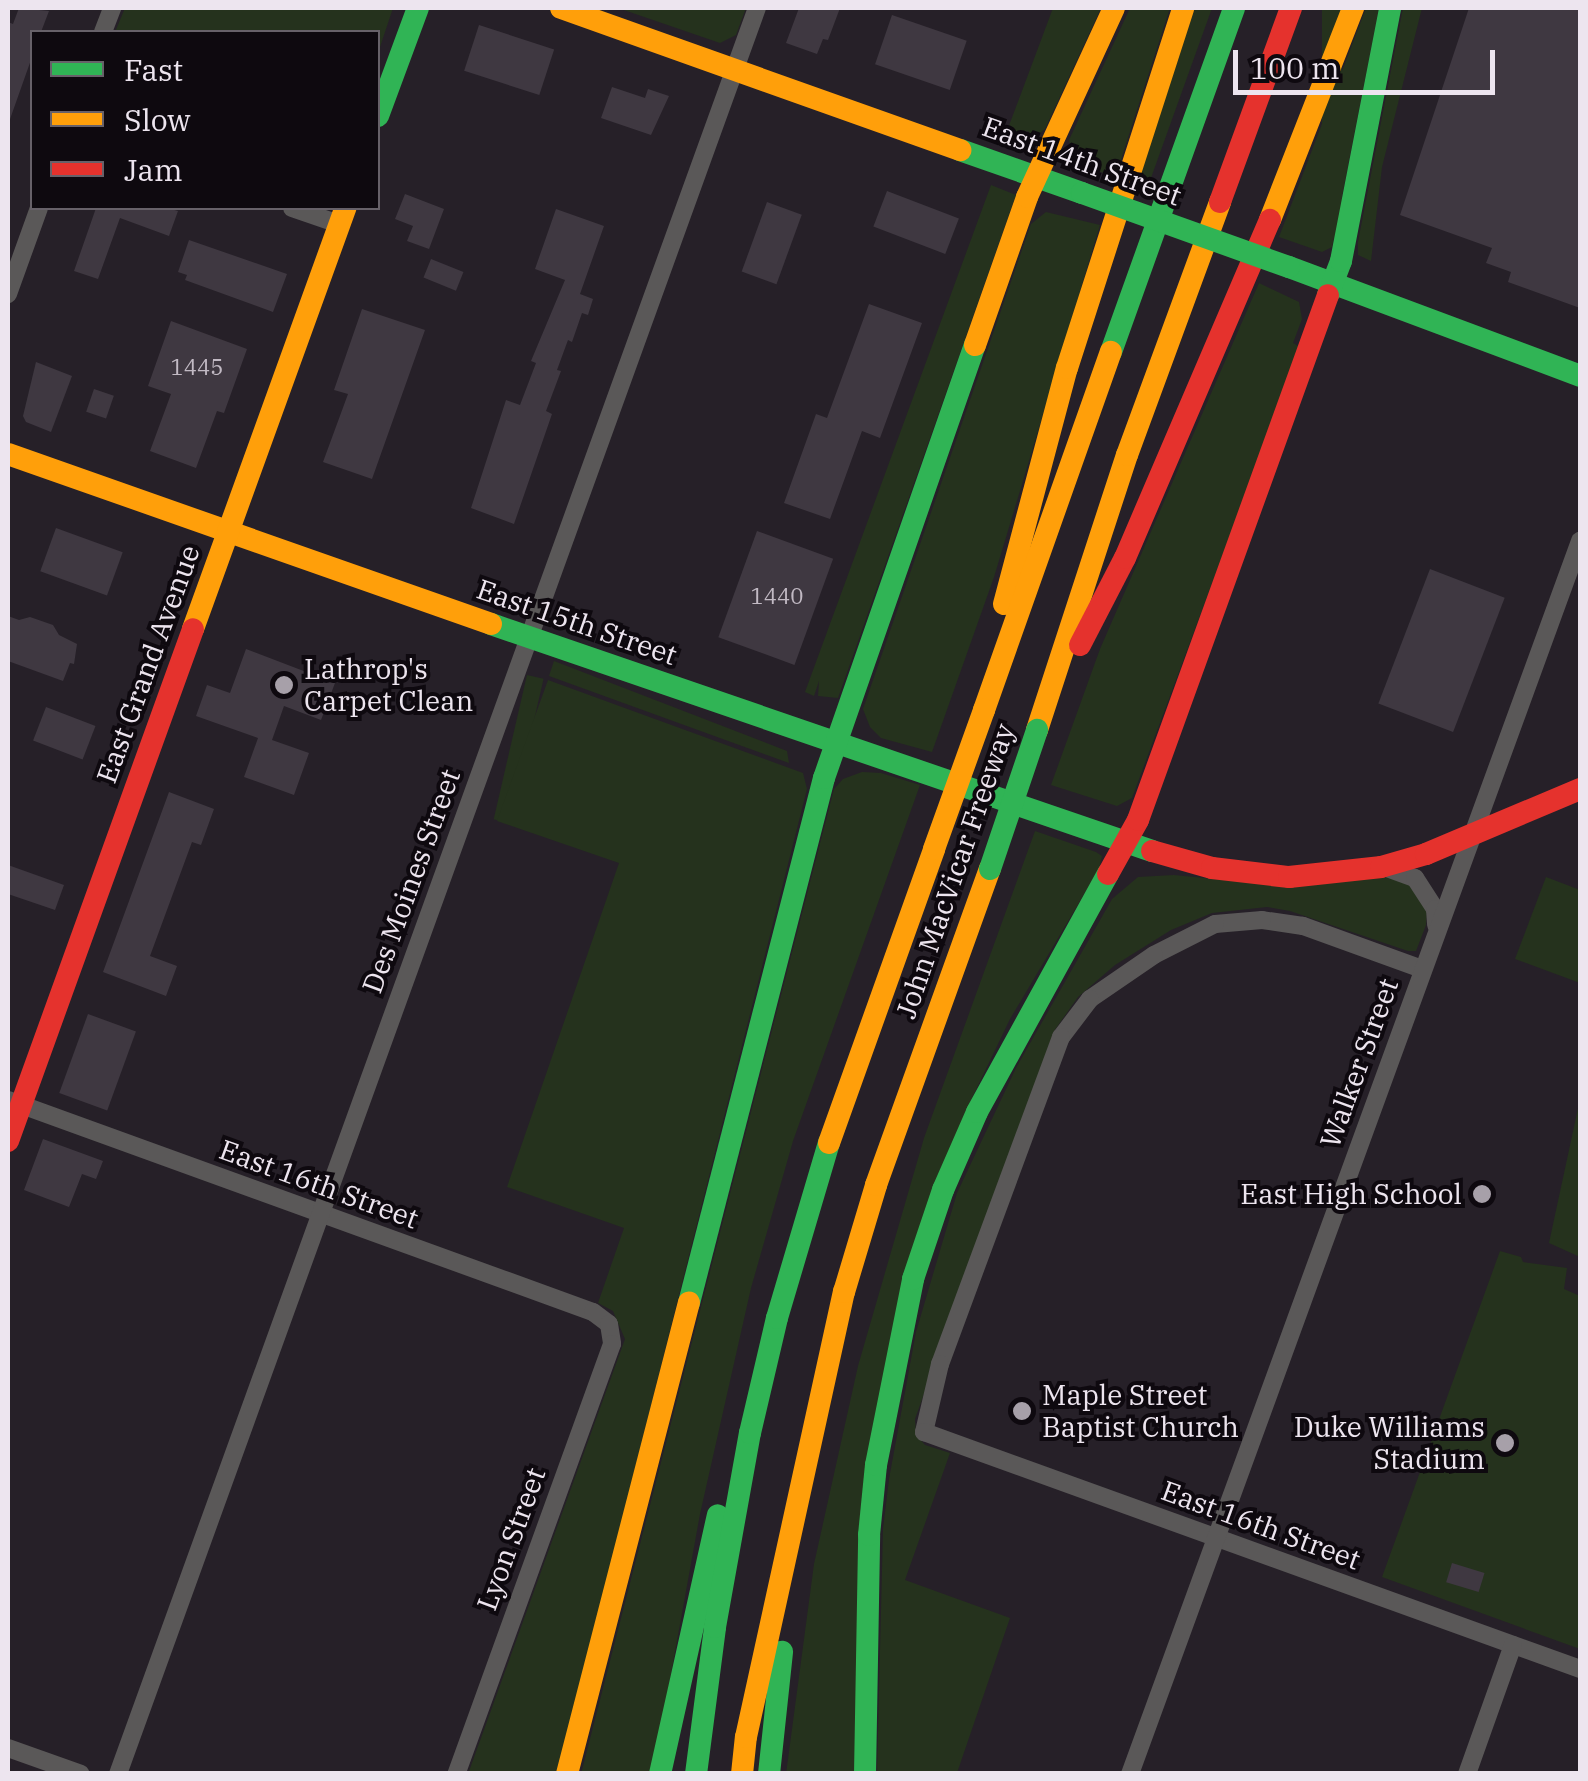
<!DOCTYPE html>
<html>
<head>
<meta charset="utf-8">
<style>
  body { margin:0 }
  #map { position:relative; width:1588px; height:1781px; overflow:hidden; background:#262028; font-family:"IBM Plex Serif",serif }
  div>[style] { position:absolute }
  [style*='--x'] { left:calc(var(--x)*1px); top:calc(var(--y)*1px); width:calc(var(--w)*1px); rotate:calc(var(--a)*1deg) }
  .green>* { inset:0; background:#25321d; transform-origin:0 0 }
  .building>* { inset:0; background:#3f3841; transform-origin:0 0 }
  .street>* { height:18px; margin:-9px; padding:0 9px; transform-origin:9px; border-radius:9px; background:#5a5858 }
  .fast>* { height:22px; margin:-11px; padding:0 11px; transform-origin:11px; border-radius:11px; background:#30b455 }
  .slow>* { height:22px; margin:-11px; padding:0 11px; transform-origin:11px; border-radius:11px; background:#ff9f0a }
  .jam>* { height:22px; margin:-11px; padding:0 11px; transform-origin:11px; border-radius:11px; background:#e5322d }
  .fast-bridge>* { height:22px; margin:-11px; padding:0 11px; transform-origin:11px; border-radius:11px; background:#30b455 }
  .slow-bridge>* { height:22px; margin:-11px; padding:0 11px; transform-origin:11px; border-radius:11px; background:#ff9f0a }
  .dots>* { width:28px; height:28px; translate:-50% -50%; box-sizing:border-box; border:5px solid #0e090f; border-radius:50% }
  span { translate:-50% -50%; white-space:nowrap; text-align:center; line-height:1.15; -webkit-text-stroke:8px #0e090f; paint-order:stroke }
  .number-label { font-size:22px; color:#c2bac4 }
  .number-label span { -webkit-text-stroke-width:0 }
  .street-label { font-size:28px; color:#ede5ef }
  .poi-label { font-size:28px; color:#ede5ef }
  .left { translate:0 -50%; text-align:left }
  .right { translate:-100% -50%; text-align:right }
  .frame { position:absolute; inset:0; border:10px solid #ede5ef; pointer-events:none }
  .legend { position:absolute; left:30px; top:30px; width:350px; height:180px; box-sizing:border-box; background:#0e090f; border:2px solid #676169; margin:0; padding:12px 18px; list-style:none; font-size:30px; color:#ede5ef }
  .legend li { display:flex; align-items:center; gap:20px; height:50px }
  .legend b { width:50px; border:2px solid #676169 }
  .scale { position:absolute; left:1233px; top:50px; width:262px; height:45px; box-sizing:border-box; border:5px solid #ede5ef; border-top:0; padding-left:12px; font-size:30px; line-height:35px; white-space:nowrap; color:#ede5ef; -webkit-text-stroke:8px #0e090f; paint-order:stroke }
</style>
</head>
<body>
<div id="map">
  <div class="green">
    <i style="clip-path:polygon(125px 8px,393px 8px,378px 53px,378px 32px,115px 32px)"></i>
    <i style="clip-path:polygon(618px 8px,746px 8px,736px 35px,720px 43px)"></i>
    <i style="clip-path:polygon(1053px 8px,1101px 8px,1045px 129px,1033px 139px,1028px 131px,1004px 139px)"></i>
    <i style="clip-path:polygon(1130px 8px,1170px 8px,1115px 178px,1073px 160px,1069px 140px)"></i>
    <i style="clip-path:polygon(1195px 8px,1212px 8px,1147px 189px,1136px 186px)"></i>
    <i style="left:1322px;top:8px;width:20px;height:230px"></i>
    <i style="clip-path:polygon(1366px 8px,1379px 8px,1332px 247px,1322px 252px,1279px 237px)"></i>
    <i style="clip-path:polygon(1403px 8px,1422px 8px,1382px 167px,1371px 261px,1358px 255px,1358px 242px)"></i>
    <i style="clip-path:polygon(991px 185px,1016px 195px,838px 698px,818px 696px,819px 681px,814px 696px,805px 692px)"></i>
    <i style="clip-path:polygon(1046px 212px,1100px 225px,994px 577px,932px 752px,881px 738px,870px 727px,863px 709px,1031px 224px)"></i>
    <i style="clip-path:polygon(1259px 283px,1299px 302px,1302px 319px,1293px 343px,1300px 347px,1132px 798px,1117px 806px,1051px 785px,1100px 649px)"></i>
    <i style="clip-path:polygon(554px 661px,787px 751px,789px 763px,549px 676px)"></i>
    <i style="left:527px;top:675px;width:17px;height:148px;rotate:13deg"></i>
    <i style="clip-path:polygon(548px 680px,803px 773px,807px 789px,558px 1773px,468px 1774px,625px 1339px,613px 1311px,598px 1303px,624px 1228px,507px 1187px,619px 863px,497px 821px)"></i>
    <i style="clip-path:polygon(862px 772px,881px 773px,920px 785px,793px 1141px,751px 1288px,700px 1514px,653px 1773px,581px 1774px,834px 789px,843px 779px)"></i>
    <i style="clip-path:polygon(1035px 831px,1096px 852px,1102px 856px,1099px 869px,1010px 1019px,972px 1098px,900px 1301px,855px 1773px,786px 1774px,814px 1564px,858px 1366px,924px 1138px)"></i>
    <i style="clip-path:polygon(1174px 875px,1286px 886px,1384px 876px,1411px 884px,1427px 910px,1426px 925px,1416px 951px,1408px 951px,1290px 911px,1267px 907px,1212px 913px,1171px 930px,1115px 965px,1078px 997px,1054px 1031px,915px 1419px,916px 1435px,925px 1445px,950px 1453px,905px 1580px,1010px 1618px,957px 1773px,877px 1774px,883px 1529px,889px 1479px,916px 1332px,957px 1193px,1016px 1068px,1112px 899px,1138px 877px)"></i>
    <i style="clip-path:polygon(1546px 877px,1580px 890px,1580px 983px,1515px 959px)"></i>
    <i style="clip-path:polygon(1580px 1099px,1580px 1257px,1549px 1243px)"></i>
    <i style="clip-path:polygon(1500px 1251px,1521px 1257px,1523px 1262px,1567px 1268px,1564px 1289px,1580px 1296px,1580px 1649px,1382px 1577px)"></i>
  </div>
  <div class="building">
    <i style="clip-path:polygon(19px 8px,49px 11px,41px 32px,32px 32px,32px 57px,9px 122px,8px 22px,13px 24px)"></i>
    <i style="clip-path:polygon(799px 8px,840px 8px,828px 40px,823px 39px,817px 54px,786px 43px)"></i>
    <i style="clip-path:polygon(1469px 8px,1580px 8px,1580px 308px,1508px 282px,1511px 272px,1486px 263px,1492px 248px,1400px 215px)"></i>
    <i style="left:892px;top:15px;width:79px;height:52px;rotate:19deg"></i>
    <i style="left:479px;top:25px;width:79px;height:48px;rotate:18deg"></i>
    <i style="clip-path:polygon(612px 87px,645px 98px,648px 89px,669px 96px,651px 135px,601px 118px)"></i>
    <i style="left:887px;top:191px;width:77px;height:38px;rotate:21deg"></i>
    <i style="clip-path:polygon(405px 194px,444px 209px,429px 249px,407px 241px,413px 226px,395px 219px)"></i>
    <i style="left:767px;top:202px;width:37px;height:74px;rotate:20deg"></i>
    <i style="clip-path:polygon(96px 208px,167px 208px,178px 211px,169px 236px,120px 218px,98px 279px,74px 271px)"></i>
    <i style="clip-path:polygon(556px 209px,604px 226px,580px 294px,593px 299px,588px 315px,582px 313px,572px 342px,568px 340px,557px 370px,561px 371px,546px 411px,552px 414px,514px 524px,471px 508px,506px 400px,520px 405px,536px 363px,531px 361px,565px 280px,535px 269px)"></i>
    <i style="clip-path:polygon(189px 240px,287px 274px,273px 312px,185px 280px,187px 275px,178px 272px)"></i>
    <i style="left:431px;top:259px;width:35px;height:20px;rotate:22deg"></i>
    <i style="clip-path:polygon(869px 304px,922px 323px,880px 438px,862px 431px,830px 519px,784px 503px,816px 414px,827px 418px)"></i>
    <i style="clip-path:polygon(362px 309px,425px 330px,372px 479px,323px 462px,348px 394px,334px 390px)"></i>
    <i style="clip-path:polygon(171px 321px,247px 349px,224px 413px,217px 411px,196px 468px,150px 451px,171px 394px,148px 386px)"></i>
    <i style="clip-path:polygon(36px 362px,72px 376px,51px 432px,26px 422px,23px 416px)"></i>
    <i style="left:94px;top:389px;width:21px;height:24px;rotate:19deg"></i>
    <i style="left:56px;top:528px;width:71px;height:46px;rotate:20deg"></i>
    <i style="left:757px;top:531px;width:81px;height:113px;rotate:20deg"></i>
    <i style="left:1430px;top:569px;width:80px;height:144px;rotate:21deg"></i>
    <i style="clip-path:polygon(8px 616px,19px 620px,30px 617px,53px 625px,59px 635px,77px 644px,74px 664px,70px 663px,63px 681px,8px 661px)"></i>
    <i style="clip-path:polygon(246px 649px,335px 683px,321px 720px,284px 706px,272px 740px,309px 753px,294px 795px,244px 777px,258px 738px,196px 716px,207px 685px,230px 693px)"></i>
    <i style="left:46px;top:707px;width:53px;height:36px;rotate:21deg"></i>
    <i style="clip-path:polygon(169px 792px,214px 809px,201px 845px,192px 842px,150px 956px,177px 966px,166px 996px,103px 972px)"></i>
    <i style="clip-path:polygon(8px 865px,64px 885px,55px 910px,8px 894px)"></i>
    <i style="left:88px;top:1014px;width:51px;height:84px;rotate:20deg"></i>
    <i style="clip-path:polygon(43px 1139px,103px 1161px,96px 1179px,82px 1174px,69px 1207px,24px 1190px)"></i>
    <i style="left:1452px;top:1563px;width:34px;height:20px;rotate:17deg"></i>
  </div>
  <div class="street">
    <i style="--x:103;--y:32;--w:26;--a:-69"></i>
    <i style="--x:292;--y:208;--w:50;--a:18.8"></i>
    <i style="--x:8;--y:294;--w:91;--a:-70.2"></i>
    <i style="--x:1387;--y:868;--w:30;--a:20"></i>
    <i style="--x:1415;--y:878;--w:37;--a:57"></i>
    <i style="--x:1435;--y:909;--w:16;--a:86"></i>
    <i style="--x:1422;--y:969;--w:127;--a:-160.1"></i>
    <i style="--x:1303;--y:926;--w:41;--a:-171.7"></i>
    <i style="--x:1262;--y:920;--w:47;--a:175.1"></i>
    <i style="--x:1215;--y:924;--w:68;--a:153.1"></i>
    <i style="--x:1154;--y:955;--w:78;--a:145.5"></i>
    <i style="--x:1090;--y:999;--w:48;--a:127.3"></i>
    <i style="--x:1061;--y:1037;--w:349;--a:110.3"></i>
    <i style="--x:940;--y:1364;--w:70;--a:103.2"></i>
    <i style="--x:924;--y:1432;--w:697;--a:19.86"></i>
    <i style="--x:8;--y:1100;--w:622;--a:19.92"></i>
    <i style="--x:593;--y:1312;--w:20;--a:37"></i>
    <i style="--x:609;--y:1324;--w:20;--a:81"></i>
    <i style="--x:612;--y:1344;--w:457;--a:109.9"></i>
    <i style="--x:8;--y:1748;--w:77;--a:19.6"></i>
    <i style="--x:118;--y:1774;--w:1878;--a:-70.11"></i>
    <i style="--x:1130;--y:1774;--w:1313;--a:-69.95"></i>
    <i style="--x:1467;--y:1774;--w:137;--a:-70.4"></i>
  </div>
  <div class="fast">
    <i style="--x:378;--y:116;--w:115;--a:-69.7"></i>
    <i style="--x:960;--y:150;--w:129;--a:19.4"></i>
    <i style="--x:1289;--y:267;--w:311;--a:20.5"></i>
    <i style="--x:1328;--y:295;--w:36;--a:-69"></i>
    <i style="--x:1341;--y:261;--w:258;--a:-79"></i>
    <i style="--x:1111;--y:352;--w:365;--a:-70.3"></i>
    <i style="--x:491;--y:624;--w:699;--a:18.95"></i>
    <i style="--x:689;--y:1303;--w:542;--a:-75.58"></i>
    <i style="--x:824;--y:778;--w:459;--a:-70.8"></i>
    <i style="--x:660;--y:1774;--w:265;--a:-77.4"></i>
    <i style="--x:696;--y:1774;--w:148;--a:-82.6"></i>
    <i style="--x:715;--y:1627;--w:197;--a:-79.8"></i>
    <i style="--x:750;--y:1433;--w:118;--a:-76.8"></i>
    <i style="--x:777;--y:1318;--w:183;--a:-73.5"></i>
    <i style="--x:769;--y:1774;--w:123;--a:-83.9"></i>
    <i style="--x:865;--y:1774;--w:239;--a:-89"></i>
    <i style="--x:869;--y:1535;--w:70;--a:-84.3"></i>
    <i style="--x:876;--y:1465;--w:190;--a:-78.7"></i>
    <i style="--x:913;--y:1279;--w:94;--a:-71.4"></i>
    <i style="--x:943;--y:1190;--w:85;--a:-66.4"></i>
    <i style="--x:977;--y:1112;--w:272;--a:-61.2"></i>
  </div>
  <div class="slow">
    <i style="--x:561;--y:8;--w:424;--a:19.6"></i>
    <i style="--x:1270;--y:220;--w:228;--a:-68.6"></i>
    <i style="--x:975;--y:345;--w:157;--a:-70.6"></i>
    <i style="--x:1027;--y:197;--w:208;--a:-65.3"></i>
    <i style="--x:8;--y:454;--w:512;--a:19.39"></i>
    <i style="--x:1004;--y:604;--w:244;--a:-75.1"></i>
    <i style="--x:1067;--y:368;--w:378;--a:-72.1"></i>
    <i style="--x:193;--y:629;--w:448;--a:-70.1"></i>
    <i style="--x:984;--y:710;--w:380;--a:-70.5"></i>
    <i style="--x:1037;--y:730;--w:289;--a:-71.9"></i>
    <i style="--x:1127;--y:455;--w:270;--a:-69.8"></i>
    <i style="--x:829;--y:1143;--w:312;--a:-70.3"></i>
    <i style="--x:567;--y:1774;--w:487;--a:-75.5"></i>
    <i style="--x:742;--y:1774;--w:37;--a:-84"></i>
    <i style="--x:746;--y:1737;--w:456;--a:-77.6"></i>
    <i style="--x:844;--y:1292;--w:112;--a:-73.3"></i>
    <i style="--x:876;--y:1185;--w:336;--a:-70.2"></i>
  </div>
  <div class="jam">
    <i style="--x:1220;--y:202;--w:207;--a:-69.9"></i>
    <i style="--x:1080;--y:645;--w:98;--a:-62.7"></i>
    <i style="--x:1125;--y:558;--w:368;--a:-66.8"></i>
    <i style="--x:1152;--y:851;--w:62;--a:15.8"></i>
    <i style="--x:1212;--y:868;--w:78;--a:6.7"></i>
    <i style="--x:1289;--y:877;--w:93;--a:-6.2"></i>
    <i style="--x:1381;--y:867;--w:47;--a:-16.1"></i>
    <i style="--x:1426;--y:854;--w:167;--a:-22.9"></i>
    <i style="--x:1108;--y:874;--w:62;--a:-60.9"></i>
    <i style="--x:1138;--y:820;--w:558;--a:-70.1"></i>
    <i style="--x:8;--y:1141;--w:544;--a:-70.13"></i>
  </div>
  <div class="fast-bridge">
    <i style="--x:1082;--y:193;--w:220;--a:19.7"></i>
    <i style="--x:990;--y:869;--w:147;--a:-71.3"></i>
  </div>
  <div class="slow-bridge">
    <i style="--x:934;--y:849;--w:148;--a:-70.2"></i>
  </div>
  <div class="dots">
    <i style="left:284px;top:685px;background:#a7a0a9"></i>
    <i style="left:1482px;top:1194px;background:#a7a0a9"></i>
    <i style="left:1022px;top:1411px;background:#a7a0a9"></i>
    <i style="left:1505px;top:1443px;background:#a7a0a9"></i>
  </div>
  <div class="number-label">
    <span style="left:197px;top:367px">1445</span>
    <span style="left:777px;top:596px">1440</span>
  </div>
  <div class="street-label">
    <span style="left:1082px;top:161px;rotate:20deg">East 14th Street</span>
    <span style="left:577px;top:622px;rotate:19deg">East 15th Street</span>
    <span style="left:148px;top:664px;rotate:-70deg">East Grand Avenue</span>
    <span style="left:955px;top:871px;rotate:-71deg">John MacVicar Freeway</span>
    <span style="left:411px;top:881px;rotate:-70deg">Des Moines Street</span>
    <span style="left:1359px;top:1063px;rotate:-70deg">Walker Street</span>
    <span style="left:319px;top:1184px;rotate:20deg">East 16th Street</span>
    <span style="left:1261px;top:1525px;rotate:20deg">East 16th Street</span>
    <span style="left:511px;top:1539px;rotate:-70deg">Lyon Street</span>
  </div>
  <div class="poi-label">
    <span class="left" style="left:304px;top:685px">Lathrop's<br>Carpet Clean</span>
    <span class="right" style="left:1462px;top:1194px">East High School</span>
    <span class="left" style="left:1042px;top:1411px">Maple Street<br>Baptist Church</span>
    <span class="right" style="left:1485px;top:1443px">Duke Williams<br>Stadium</span>
  </div>
  <div class="frame"></div>
  <ul class="legend">
  <li><b style="height:12px;background:#30b455"></b>Fast</li>
  <li><b style="height:12px;background:#ff9f0a"></b>Slow</li>
  <li><b style="height:12px;background:#e5322d"></b>Jam</li>
  </ul>
  <div class="scale">100 m</div>
</div>
</body>
</html>
